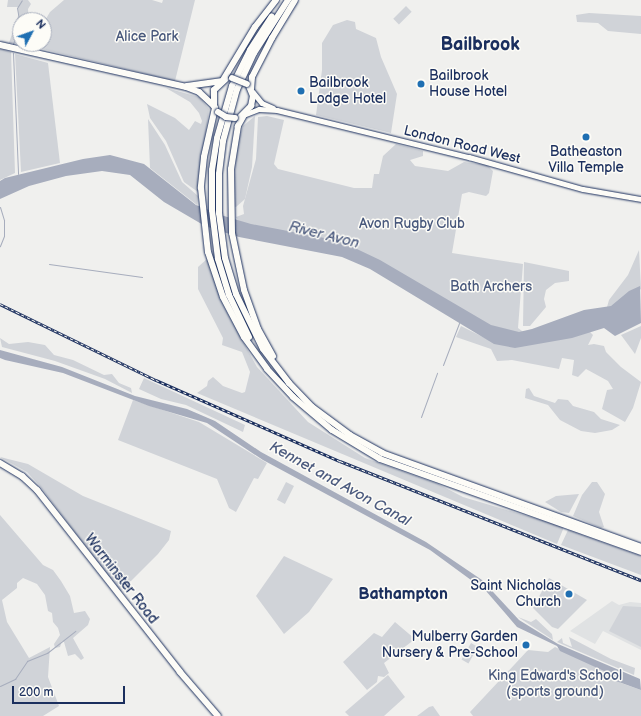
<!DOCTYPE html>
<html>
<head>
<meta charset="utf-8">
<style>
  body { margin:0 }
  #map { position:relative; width:641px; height:716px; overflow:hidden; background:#f0f0ee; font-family:"Balsamiq Sans",sans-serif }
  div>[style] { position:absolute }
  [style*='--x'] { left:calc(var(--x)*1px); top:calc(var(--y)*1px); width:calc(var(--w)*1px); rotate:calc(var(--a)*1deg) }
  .built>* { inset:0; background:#e0e2e3 }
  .green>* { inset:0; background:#d0d3d8; transform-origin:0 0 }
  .water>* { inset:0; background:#a7adbd }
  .stream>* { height:1px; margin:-0.5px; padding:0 0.5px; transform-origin:0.5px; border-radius:0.5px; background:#a7adbd }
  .roads { filter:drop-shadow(0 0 1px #1b2f5e) drop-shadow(0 0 1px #1b2f5e) }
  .minor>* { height:4.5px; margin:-2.25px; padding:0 2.25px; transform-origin:2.25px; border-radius:2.25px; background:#fdfcf7 }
  .highway>* { height:6px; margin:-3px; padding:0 3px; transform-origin:3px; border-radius:3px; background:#fdfcf7 }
  .rail>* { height:2.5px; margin-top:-1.25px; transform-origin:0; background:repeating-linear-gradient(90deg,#fdfcf7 0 3px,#1b2f5e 0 6px); box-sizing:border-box; border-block:1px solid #1b2f5e }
  .bridges { filter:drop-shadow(0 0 1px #1b2f5e) drop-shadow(0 0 1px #1b2f5e) }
  .highway-bridge>* { height:6px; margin:-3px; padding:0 3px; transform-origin:3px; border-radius:3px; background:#fdfcf7 }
  .dots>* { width:11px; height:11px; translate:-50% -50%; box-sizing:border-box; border:2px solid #fdfcf7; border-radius:50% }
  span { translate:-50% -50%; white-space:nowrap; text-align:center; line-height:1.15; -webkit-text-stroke:3px #fdfcf7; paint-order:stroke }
  .park-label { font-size:14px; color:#48587c }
  .poi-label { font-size:14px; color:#1b2f5e }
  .left { translate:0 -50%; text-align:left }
  .right { translate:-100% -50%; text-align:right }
  .street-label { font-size:14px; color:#1b2f5e }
  .water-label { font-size:15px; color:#4c5b7f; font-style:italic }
  .quarter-label { font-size:16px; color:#1b2f5e; font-weight:700 }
  .district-label { font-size:18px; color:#1b2f5e; font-weight:700 }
  .north { position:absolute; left:12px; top:12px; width:40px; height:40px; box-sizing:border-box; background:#fdfcf7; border:1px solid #a3aaba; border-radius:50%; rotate:49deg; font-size:11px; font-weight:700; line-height:16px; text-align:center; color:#1b2f5e }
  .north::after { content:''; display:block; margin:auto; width:14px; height:18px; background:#1f6fb2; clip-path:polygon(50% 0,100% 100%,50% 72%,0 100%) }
  .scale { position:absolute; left:12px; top:686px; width:113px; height:18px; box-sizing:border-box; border:2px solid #1b2f5e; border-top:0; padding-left:5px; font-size:12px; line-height:14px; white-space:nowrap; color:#1b2f5e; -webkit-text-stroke:3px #fdfcf7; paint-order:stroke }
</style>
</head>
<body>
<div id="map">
  <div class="built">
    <i style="clip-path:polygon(612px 601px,619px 605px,630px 602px,641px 603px,641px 650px,603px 631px,595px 644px,570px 631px)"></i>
  </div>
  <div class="green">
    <i style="clip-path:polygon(8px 0,28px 0,31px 4px,28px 9px,29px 20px,20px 20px,20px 41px,16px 43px,9px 43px,18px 16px,18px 7px,7px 7px)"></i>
    <i style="clip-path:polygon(64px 0,152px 0,162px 3px,163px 0,195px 0,175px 81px,34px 47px,35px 44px,44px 44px,44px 22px,50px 12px)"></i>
    <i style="left:406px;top:6px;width:8px;height:18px;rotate:45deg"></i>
    <i style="clip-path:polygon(589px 13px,641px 16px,641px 34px,608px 31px,598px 23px,577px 22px,576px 15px)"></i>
    <i style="clip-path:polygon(347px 20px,355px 22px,356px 29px,376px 38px,381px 57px,397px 94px,391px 133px,316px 115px,322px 70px,322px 43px,333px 25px)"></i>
    <i style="clip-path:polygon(0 49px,11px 52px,15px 173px,0 180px)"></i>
    <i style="clip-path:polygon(15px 54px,48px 63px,60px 163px,21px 172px)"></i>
    <i style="clip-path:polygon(166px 88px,199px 97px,209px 109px,198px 192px,184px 182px,166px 141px,150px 118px,147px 104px,175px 118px,189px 130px,195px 121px,201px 124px,202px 121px,199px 113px,190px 102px)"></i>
    <i style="clip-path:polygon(255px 116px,252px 167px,245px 199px,236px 207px,232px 206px,237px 145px,243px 126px)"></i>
    <i style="clip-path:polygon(267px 116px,284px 120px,274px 164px,278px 169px,354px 188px,372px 188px,374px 174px,379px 174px,383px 156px,396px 144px,423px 151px,423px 156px,410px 160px,415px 166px,448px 171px,464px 162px,487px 165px,493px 171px,489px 193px,486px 196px,469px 192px,462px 194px,452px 253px,523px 264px,518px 328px,526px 334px,487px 326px,398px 272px,240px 225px,236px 217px,244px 214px,243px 206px,256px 159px,258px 117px)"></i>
    <i style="clip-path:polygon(148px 119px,165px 145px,182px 182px,198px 196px,197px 205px,150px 168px)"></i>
    <i style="clip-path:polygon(639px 250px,641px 289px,618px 307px,607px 307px,609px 300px,628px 275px)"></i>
    <i style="clip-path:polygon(207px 259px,223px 305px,257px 367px,308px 422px,365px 458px,438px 484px,463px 497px,564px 527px,557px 544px,197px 393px,207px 386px,208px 381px,213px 377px,223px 386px,242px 393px,245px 392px,250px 372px,242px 352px,222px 345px,223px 338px,198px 289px,198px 267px)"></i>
    <i style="clip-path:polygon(524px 262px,569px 271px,569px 281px,555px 283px,546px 290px,544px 299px,546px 307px,530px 326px,523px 326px)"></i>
    <i style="clip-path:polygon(461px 326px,493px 342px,589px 331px,593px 335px,588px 345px,594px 344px,604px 346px,606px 352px,621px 367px,641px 382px,633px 408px,625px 422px,602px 409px,607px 390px,613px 389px,608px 381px,586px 369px,578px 377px,572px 375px,574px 360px,562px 358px,559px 369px,512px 360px,497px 361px,491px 349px,456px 337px)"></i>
    <i style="clip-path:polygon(641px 326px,641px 338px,635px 354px,621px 335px)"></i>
    <i style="clip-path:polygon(0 338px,9px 344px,28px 342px,45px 345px,54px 355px,73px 360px,104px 375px,112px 374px,119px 383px,131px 388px,132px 393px,105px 379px,55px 361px,2px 347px)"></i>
    <i style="clip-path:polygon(144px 378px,245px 425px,243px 432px,186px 405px,161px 399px,139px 389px)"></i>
    <i style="clip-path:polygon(529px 388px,534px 396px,555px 403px,558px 399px,568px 400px,573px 406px,594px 412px,601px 419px,620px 425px,612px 430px,595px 433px,581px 431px,560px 420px,548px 405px,525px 398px,526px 389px)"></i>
    <i style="clip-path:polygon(133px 400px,199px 422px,267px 463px,258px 479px,254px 478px,236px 512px,229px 508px,217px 479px,118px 440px)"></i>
    <i style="clip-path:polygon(0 457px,28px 464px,83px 496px,171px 531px,169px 540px,158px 554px,120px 592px,40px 486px,27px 472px)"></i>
    <i style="left:286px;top:482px;width:9px;height:20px;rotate:27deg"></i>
    <i style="clip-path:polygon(592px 482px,597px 482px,605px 494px,599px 512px,604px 527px,601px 528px,573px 516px,582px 495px)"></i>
    <i style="clip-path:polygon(579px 494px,569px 513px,561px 512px,545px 502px,556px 496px)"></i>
    <i style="clip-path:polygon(0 515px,43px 565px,53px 570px,61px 581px,70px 596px,74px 613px,85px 611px,90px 619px,88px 625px,73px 638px,84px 658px,81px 660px,75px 654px,68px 656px,64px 642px,62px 641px,60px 647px,55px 648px,54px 644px,60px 635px,58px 628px,53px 622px,52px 613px,48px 611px,45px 595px,37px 584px,23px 578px,17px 583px,17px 588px,2px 600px,7px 622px,29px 658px,50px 647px,48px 677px,59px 706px,43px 716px,0 716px)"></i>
    <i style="clip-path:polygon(568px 530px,641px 556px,641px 575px,561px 545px)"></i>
    <i style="clip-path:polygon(284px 556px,333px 579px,309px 612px,284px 634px,256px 596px)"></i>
    <i style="clip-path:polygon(549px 578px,587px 600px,558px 629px,552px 627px,533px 608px)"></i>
    <i style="clip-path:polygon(623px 606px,641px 607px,641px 647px,609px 631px)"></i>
    <i style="clip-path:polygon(518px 617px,531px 622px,536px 619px,552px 634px,553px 640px)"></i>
    <i style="clip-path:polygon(395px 622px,415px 639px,384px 663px,389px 673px,384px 677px,378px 676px,377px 682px,367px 690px,343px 662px,374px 633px,382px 637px)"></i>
    <i style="clip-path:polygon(569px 637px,611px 659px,635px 668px,634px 675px,557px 642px,562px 638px,563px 643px,572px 647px)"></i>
    <i style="left:471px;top:643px;width:8px;height:19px;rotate:30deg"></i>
    <i style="clip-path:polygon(555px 647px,606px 672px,621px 683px,641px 690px,641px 716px,473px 716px,470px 712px,528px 650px,548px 652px)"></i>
    <i style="clip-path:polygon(388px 675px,405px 697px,384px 716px,349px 716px,345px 712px)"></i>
    <i style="clip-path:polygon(433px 706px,440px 716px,417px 716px,429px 707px)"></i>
  </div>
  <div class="water">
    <i style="clip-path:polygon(110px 155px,144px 164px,196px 205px,224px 216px,251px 224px,340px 241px,380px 260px,491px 325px,519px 332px,532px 329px,584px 310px,611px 306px,629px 291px,640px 286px,641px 323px,615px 336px,604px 328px,572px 338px,515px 348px,494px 344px,370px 269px,342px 257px,239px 237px,205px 226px,164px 202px,130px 175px,102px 171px,66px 176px,29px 186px,0 199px,0 181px,5px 178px,83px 159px)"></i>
    <i style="clip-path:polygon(0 350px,62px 367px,135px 396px,187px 409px,215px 421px,261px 452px,426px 542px,482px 580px,519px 620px,558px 644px,640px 679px,641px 690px,616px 681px,606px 672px,560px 651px,557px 646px,517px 627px,486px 591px,430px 550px,263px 460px,207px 423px,149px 406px,63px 373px,5px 360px,0 358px)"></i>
  </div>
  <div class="stream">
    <i style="--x:13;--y:44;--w:20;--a:-70"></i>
    <i style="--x:20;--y:25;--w:17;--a:-100"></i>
    <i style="--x:17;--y:8;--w:9;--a:-58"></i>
    <i style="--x:13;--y:53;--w:121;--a:87.6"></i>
    <i style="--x:0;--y:207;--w:14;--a:73"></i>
    <i style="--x:4;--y:220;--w:16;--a:90"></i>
    <i style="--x:4;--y:236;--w:11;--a:112"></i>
    <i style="--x:49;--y:264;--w:94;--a:8"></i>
    <i style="--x:443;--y:365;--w:45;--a:-69.1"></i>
    <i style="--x:421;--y:417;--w:47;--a:-70"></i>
    <i style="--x:0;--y:686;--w:17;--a:-25"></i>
    <i style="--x:15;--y:679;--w:22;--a:-56"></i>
    <i style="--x:27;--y:661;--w:22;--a:-22"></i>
    <i style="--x:47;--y:653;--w:36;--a:-38"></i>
  </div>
  <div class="roads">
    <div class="minor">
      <i style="--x:253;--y:92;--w:14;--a:51"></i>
      <i style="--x:262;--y:103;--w:12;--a:24"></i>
      <i style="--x:246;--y:114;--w:14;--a:-21"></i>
      <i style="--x:259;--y:109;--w:18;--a:3"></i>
      <i style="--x:277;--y:110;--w:198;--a:13.8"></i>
      <i style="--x:469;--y:157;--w:118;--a:15.7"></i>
      <i style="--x:583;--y:189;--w:59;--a:9.8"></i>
    </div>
    <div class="highway">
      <i style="--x:288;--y:0;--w:63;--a:122.7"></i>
      <i style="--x:254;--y:53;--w:40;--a:115"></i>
      <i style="--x:237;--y:89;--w:54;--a:105.1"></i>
      <i style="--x:223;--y:141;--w:33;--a:97"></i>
      <i style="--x:219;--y:174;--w:39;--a:90"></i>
      <i style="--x:219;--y:213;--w:45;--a:82.4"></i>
      <i style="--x:225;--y:258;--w:38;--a:73"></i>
      <i style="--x:236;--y:294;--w:61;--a:63.9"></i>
      <i style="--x:263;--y:349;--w:43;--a:52.6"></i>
      <i style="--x:289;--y:383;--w:33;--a:46"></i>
      <i style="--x:312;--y:407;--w:47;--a:36.4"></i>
      <i style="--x:350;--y:435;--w:37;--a:29"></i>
      <i style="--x:382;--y:453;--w:276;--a:19.9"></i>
      <i style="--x:0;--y:45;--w:191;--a:12.7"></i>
      <i style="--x:186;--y:87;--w:14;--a:21"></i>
      <i style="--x:199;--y:92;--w:21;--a:43"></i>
      <i style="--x:223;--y:80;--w:62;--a:-58.9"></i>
      <i style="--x:255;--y:27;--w:34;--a:-52"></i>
      <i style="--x:187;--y:86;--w:34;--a:-8"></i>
      <i style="--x:251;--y:89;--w:12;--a:-85"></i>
      <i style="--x:252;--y:77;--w:44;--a:-62.9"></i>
      <i style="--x:272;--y:38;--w:44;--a:-58.8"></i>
      <i style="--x:214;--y:106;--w:16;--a:-90"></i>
      <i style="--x:214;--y:90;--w:16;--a:-43"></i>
      <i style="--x:215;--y:108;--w:50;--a:102.7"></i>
      <i style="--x:204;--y:157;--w:31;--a:96"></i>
      <i style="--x:201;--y:188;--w:64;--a:83.8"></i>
      <i style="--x:208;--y:252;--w:47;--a:71.6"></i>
      <i style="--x:223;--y:297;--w:45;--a:62.3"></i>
      <i style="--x:244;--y:337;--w:39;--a:54"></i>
      <i style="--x:267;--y:369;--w:38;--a:47"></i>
      <i style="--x:293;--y:397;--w:51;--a:40.2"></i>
      <i style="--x:332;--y:430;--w:56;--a:31.1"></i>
      <i style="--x:380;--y:459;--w:277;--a:19.6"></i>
      <i style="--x:244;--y:115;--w:13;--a:119"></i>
      <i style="--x:238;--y:126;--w:44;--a:99.2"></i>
      <i style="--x:231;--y:169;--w:64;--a:89.1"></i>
      <i style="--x:232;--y:233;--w:58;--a:78.1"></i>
      <i style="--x:244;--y:290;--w:41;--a:70.3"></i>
      <i style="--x:258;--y:329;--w:31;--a:61"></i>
      <i style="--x:240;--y:117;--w:16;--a:-45"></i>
      <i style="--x:251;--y:106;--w:10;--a:-79"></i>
      <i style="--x:253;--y:96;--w:11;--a:-112"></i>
      <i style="--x:249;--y:337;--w:47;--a:-115.5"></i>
      <i style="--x:229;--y:295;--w:38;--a:-107"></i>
      <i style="--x:218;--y:259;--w:49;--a:-97"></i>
      <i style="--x:212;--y:210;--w:40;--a:-90"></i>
      <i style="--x:212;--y:170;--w:32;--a:-81"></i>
      <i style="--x:217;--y:138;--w:54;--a:-73.9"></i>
      <i style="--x:232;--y:86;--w:40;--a:-63.4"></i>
      <i style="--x:250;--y:50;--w:40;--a:-57.1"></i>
      <i style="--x:0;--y:463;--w:26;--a:31"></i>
      <i style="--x:22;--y:476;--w:21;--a:43"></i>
      <i style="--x:37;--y:490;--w:231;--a:51.8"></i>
      <i style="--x:180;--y:672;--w:58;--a:49.2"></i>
    </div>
  </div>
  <div class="rail">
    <i style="--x:0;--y:304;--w:174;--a:26"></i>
    <i style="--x:156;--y:380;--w:201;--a:23.8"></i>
    <i style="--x:340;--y:461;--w:324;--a:21.6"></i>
  </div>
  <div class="bridges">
    <div class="highway-bridge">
      <i style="--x:232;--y:78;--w:16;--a:22"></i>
      <i style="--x:218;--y:112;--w:9;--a:32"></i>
      <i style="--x:226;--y:117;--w:9;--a:6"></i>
    </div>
  </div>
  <div class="dots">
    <i style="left:421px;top:84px;background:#1f6fb2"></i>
    <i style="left:301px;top:91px;background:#1f6fb2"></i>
    <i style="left:586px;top:137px;background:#1f6fb2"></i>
    <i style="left:569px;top:594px;background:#1f6fb2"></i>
    <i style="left:526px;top:645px;background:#1f6fb2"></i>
  </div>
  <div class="park-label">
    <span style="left:147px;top:37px">Alice Park</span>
    <span style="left:412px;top:224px">Avon Rugby Club</span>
    <span style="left:491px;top:287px">Bath Archers</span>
    <span style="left:555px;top:684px">King Edward's School<br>(sports ground)</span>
  </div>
  <div class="poi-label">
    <span class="left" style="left:429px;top:84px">Bailbrook<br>House Hotel</span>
    <span class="left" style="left:309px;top:91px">Bailbrook<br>Lodge Hotel</span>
    <span style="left:586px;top:160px">Batheaston<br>Villa Temple</span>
    <span class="right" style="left:561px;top:594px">Saint Nicholas<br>Church</span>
    <span class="right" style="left:518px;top:645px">Mulberry Garden<br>Nursery &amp; Pre-School</span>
  </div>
  <div class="street-label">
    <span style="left:462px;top:145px;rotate:14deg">London Road West</span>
    <span style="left:121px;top:579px;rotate:52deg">Warminster Road</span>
  </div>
  <div class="water-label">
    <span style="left:324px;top:235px;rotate:14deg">River Avon</span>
    <span style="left:340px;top:484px;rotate:29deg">Kennet and Avon Canal</span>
  </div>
  <div class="quarter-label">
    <span style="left:403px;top:595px">Bathampton</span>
  </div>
  <div class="district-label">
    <span style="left:480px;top:45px">Bailbrook</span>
  </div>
  <div class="north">N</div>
  <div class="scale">200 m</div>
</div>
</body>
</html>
